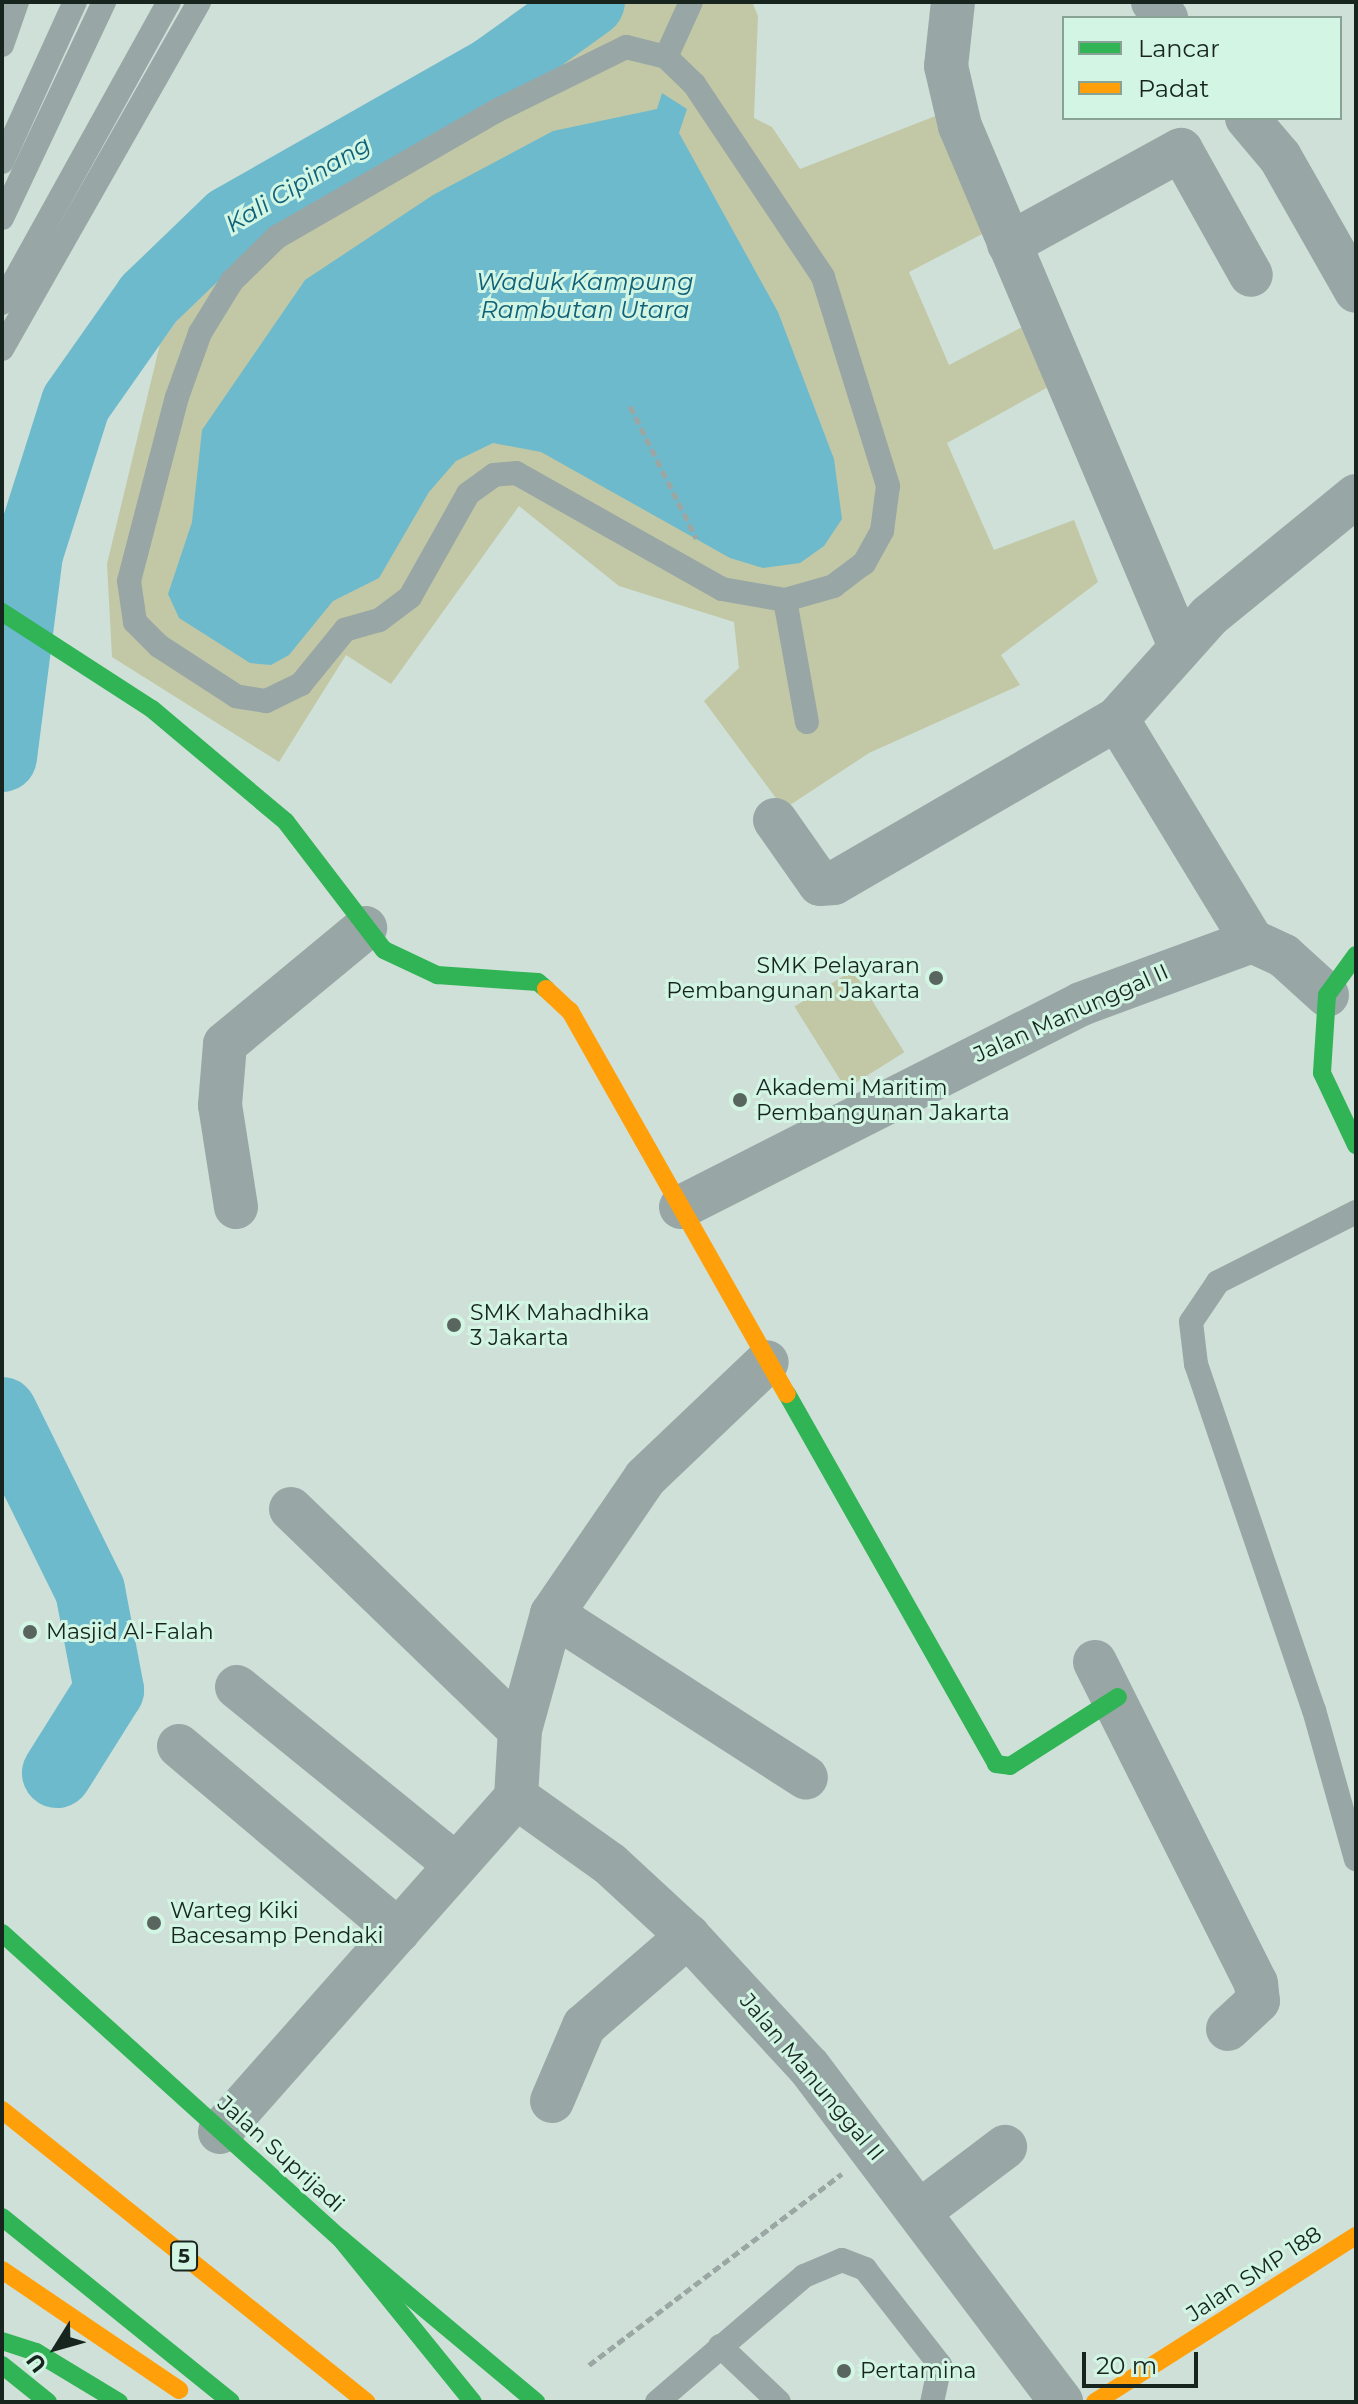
<!DOCTYPE html>
<html>
<head>
<meta charset="utf-8">
<style>
  body { margin:0 }
  #map { position:relative; width:1358px; height:2404px; overflow:hidden; background:#cee0d7; font-family:Montserrat,sans-serif }
  div>[style] { position:absolute }
  [style*='--x'] { left:calc(var(--x)*1px); top:calc(var(--y)*1px); width:calc(var(--w)*1px); rotate:calc(var(--a)*1deg) }
  .green>* { inset:0; background:#c2c8a6; transform-origin:0 0 }
  .water>* { inset:0; background:#6dbacd }
  .river>* { height:70px; margin:-35px; padding:0 35px; transform-origin:35px; border-radius:35px; background:#6dbacd }
  .path>* { height:5px; margin-top:-2.5px; transform-origin:0; background:repeating-linear-gradient(90deg,#9aa7a4 0 8px,transparent 0 12px) }
  .lane>* { height:24px; margin:-12px; padding:0 12px; transform-origin:12px; border-radius:12px; background:#98a7a6 }
  .street>* { height:44px; margin:-22px; padding:0 22px; transform-origin:22px; border-radius:22px; background:#98a7a6 }
  .fast>* { height:18px; margin:-9px; padding:0 9px; transform-origin:9px; border-radius:9px; background:#30b455 }
  .slow>* { height:18px; margin:-9px; padding:0 9px; transform-origin:9px; border-radius:9px; background:#ff9f0a }
  .dots>* { width:22px; height:22px; translate:-50% -50%; box-sizing:border-box; border:4px solid #d2f5e4; border-radius:50% }
  span { translate:-50% -50%; white-space:nowrap; text-align:center; line-height:1.15; -webkit-text-stroke:6px #d2f5e4; paint-order:stroke }
  .shield-label span { padding:2px 6px; background:#d2f5e4; border:2px solid; border-radius:6px; -webkit-text-stroke-width:0 }
  .shield-label { font-size:20px; color:#18251f; font-weight:700 }
  .poi-label { font-size:22px; color:#18251f }
  .right { translate:-100% -50%; text-align:right }
  .left { translate:0 -50%; text-align:left }
  .street-label { font-size:22px; color:#18251f }
  .water-label { font-size:24px; color:#106178; font-style:italic }
  .frame { position:absolute; inset:0; border:4px solid #18251f; pointer-events:none }
  .legend { position:absolute; left:1062px; top:16px; width:280px; height:104px; box-sizing:border-box; background:#d2f5e4; border:2px solid #88a295; margin:0; padding:10px 14px; list-style:none; font-size:24px; color:#18251f }
  .legend li { display:flex; align-items:center; gap:16px; height:40px }
  .legend b { width:40px; border:2px solid #88a295 }
  .north { position:absolute; left:16px; top:2308px; width:80px; height:80px; -webkit-text-stroke:6px #d2f5e4; paint-order:stroke; rotate:233deg; font-size:22px; font-weight:700; line-height:32px; text-align:center; color:#18251f }
  .north::after { content:''; display:block; margin:auto; width:28px; height:36px; background:#18251f; clip-path:polygon(50% 0,100% 100%,50% 72%,0 100%) }
  .scale { position:absolute; left:1082px; top:2352px; width:116px; height:36px; box-sizing:border-box; border:4px solid #18251f; border-top:0; padding-left:10px; font-size:24px; line-height:28px; white-space:nowrap; color:#18251f; -webkit-text-stroke:6px #d2f5e4; paint-order:stroke }
</style>
</head>
<body>
<div id="map">
  <div class="green">
    <i style="clip-path:polygon(618px 2px,752px 2px,758px 16px,754px 118px,772px 127px,800px 169px,938px 115px,990px 230px,909px 272px,949px 365px,1026px 325px,1050px 386px,947px 443px,994px 550px,1074px 520px,1098px 582px,1001px 655px,1020px 685px,869px 753px,784px 809px,704px 701px,739px 668px,734px 622px,619px 586px,519px 506px,391px 684px,346px 655px,279px 762px,112px 657px,107px 564px,160px 344px,206px 281px,275px 209px,541px 66px)"></i>
    <i style="left:853px;top:970px;width:97px;height:69px;rotate:58deg"></i>
  </div>
  <div class="water">
    <i style="clip-path:polygon(662px 93px,687px 109px,679px 133px,778px 312px,834px 459px,842px 519px,824px 546px,800px 563px,763px 568px,730px 558px,541px 452px,493px 443px,456px 461px,429px 492px,379px 578px,333px 601px,289px 655px,271px 665px,250px 663px,179px 618px,168px 594px,192px 522px,202px 430px,305px 280px,433px 195px,553px 131px,657px 109px)"></i>
  </div>
  <div class="river">
    <i style="--x:2;--y:757;--w:205;--a:-82.7"></i>
    <i style="--x:28;--y:554;--w:158;--a:-72.4"></i>
    <i style="--x:76;--y:403;--w:127;--a:-54.9"></i>
    <i style="--x:149;--y:299;--w:112;--a:-43.9"></i>
    <i style="--x:230;--y:221;--w:304;--a:-29.6"></i>
    <i style="--x:494;--y:71;--w:118;--a:-35.7"></i>
    <i style="--x:2;--y:1412;--w:199;--a:63.7"></i>
    <i style="--x:90;--y:1590;--w:102;--a:79.2"></i>
    <i style="--x:109;--y:1690;--w:98;--a:122.1"></i>
  </div>
  <div class="path">
    <i style="--x:630;--y:406;--w:148;--a:63.4"></i>
    <i style="--x:589;--y:2365;--w:317;--a:-37.1"></i>
  </div>
  <div class="lane">
    <i style="--x:2;--y:45;--w:46;--a:-70.8"></i>
    <i style="--x:626;--y:47;--w:41;--a:14"></i>
    <i style="--x:666;--y:57;--w:39;--a:44"></i>
    <i style="--x:694;--y:84;--w:232;--a:56.2"></i>
    <i style="--x:823;--y:277;--w:219;--a:72.7"></i>
    <i style="--x:888;--y:486;--w:45;--a:97.6"></i>
    <i style="--x:882;--y:531;--w:37;--a:119"></i>
    <i style="--x:864;--y:563;--w:38;--a:143"></i>
    <i style="--x:834;--y:586;--w:51;--a:164.1"></i>
    <i style="--x:785;--y:600;--w:64;--a:-170.1"></i>
    <i style="--x:722;--y:589;--w:236;--a:-150.6"></i>
    <i style="--x:516;--y:473;--w:22;--a:175"></i>
    <i style="--x:494;--y:475;--w:32;--a:144"></i>
    <i style="--x:468;--y:494;--w:118;--a:119.4"></i>
    <i style="--x:410;--y:597;--w:39;--a:143"></i>
    <i style="--x:379;--y:620;--w:35;--a:164"></i>
    <i style="--x:345;--y:630;--w:70;--a:129.2"></i>
    <i style="--x:301;--y:684;--w:39;--a:154"></i>
    <i style="--x:266;--y:701;--w:30;--a:-171"></i>
    <i style="--x:236;--y:696;--w:92;--a:-147"></i>
    <i style="--x:159;--y:646;--w:34;--a:-135"></i>
    <i style="--x:135;--y:622;--w:41;--a:-98.3"></i>
    <i style="--x:129;--y:581;--w:190;--a:-75.4"></i>
    <i style="--x:177;--y:397;--w:68;--a:-70.2"></i>
    <i style="--x:200;--y:333;--w:61;--a:-58.4"></i>
    <i style="--x:232;--y:281;--w:63;--a:-44.4"></i>
    <i style="--x:277;--y:237;--w:253;--a:-29.9"></i>
    <i style="--x:496;--y:111;--w:145;--a:-26.2"></i>
    <i style="--x:666;--y:57;--w:60;--a:-65.6"></i>
    <i style="--x:2;--y:162;--w:176;--a:-65.5"></i>
    <i style="--x:2;--y:218;--w:239;--a:-64.7"></i>
    <i style="--x:2;--y:303;--w:344;--a:-61"></i>
    <i style="--x:2;--y:349;--w:399;--a:-60.4"></i>
    <i style="--x:785;--y:600;--w:124;--a:79.8"></i>
    <i style="--x:1356;--y:1212;--w:155;--a:153.1"></i>
    <i style="--x:1218;--y:1282;--w:48;--a:124"></i>
    <i style="--x:1191;--y:1322;--w:42;--a:83.2"></i>
    <i style="--x:1196;--y:1364;--w:366;--a:71.2"></i>
    <i style="--x:1314;--y:1710;--w:155;--a:74.3"></i>
    <i style="--x:720;--y:2346;--w:81;--a:43.5"></i>
    <i style="--x:657;--y:2402;--w:194;--a:-40.6"></i>
    <i style="--x:804;--y:2276;--w:41;--a:-22.8"></i>
    <i style="--x:842;--y:2260;--w:25;--a:21"></i>
    <i style="--x:865;--y:2269;--w:122;--a:52"></i>
    <i style="--x:940;--y:2365;--w:38;--a:102"></i>
  </div>
  <div class="street">
    <i style="--x:953;--y:2;--w:64;--a:96.2"></i>
    <i style="--x:946;--y:66;--w:62;--a:76.9"></i>
    <i style="--x:960;--y:126;--w:562;--a:67.08"></i>
    <i style="--x:1153;--y:2;--w:21;--a:51"></i>
    <i style="--x:1247;--y:118;--w:51;--a:49.8"></i>
    <i style="--x:1280;--y:157;--w:154;--a:60.4"></i>
    <i style="--x:1009;--y:244;--w:196;--a:-28.7"></i>
    <i style="--x:1181;--y:150;--w:143;--a:60.8"></i>
    <i style="--x:775;--y:820;--w:78;--a:54.9"></i>
    <i style="--x:820;--y:884;--w:14;--a:-4"></i>
    <i style="--x:834;--y:883;--w:327;--a:-30.1"></i>
    <i style="--x:1117;--y:719;--w:138;--a:-48.2"></i>
    <i style="--x:1209;--y:616;--w:190;--a:-39.2"></i>
    <i style="--x:1252;--y:941;--w:35;--a:25"></i>
    <i style="--x:1284;--y:956;--w:58;--a:42.2"></i>
    <i style="--x:236;--y:1207;--w:103;--a:-98.9"></i>
    <i style="--x:220;--y:1105;--w:61;--a:-85.3"></i>
    <i style="--x:225;--y:1044;--w:182;--a:-39.6"></i>
    <i style="--x:681;--y:1207;--w:449;--a:-26.9"></i>
    <i style="--x:1081;--y:1004;--w:182;--a:-20.2"></i>
    <i style="--x:1252;--y:941;--w:260;--a:-121.3"></i>
    <i style="--x:291;--y:1509;--w:318;--a:44"></i>
    <i style="--x:552;--y:1614;--w:302;--a:32.8"></i>
    <i style="--x:1095;--y:1662;--w:359;--a:63.4"></i>
    <i style="--x:1256;--y:1983;--w:18;--a:84"></i>
    <i style="--x:1258;--y:2001;--w:41;--a:137"></i>
    <i style="--x:237;--y:1687;--w:282;--a:39.1"></i>
    <i style="--x:179;--y:1746;--w:287;--a:40.1"></i>
    <i style="--x:516;--y:1797;--w:115;--a:35.5"></i>
    <i style="--x:610;--y:1864;--w:106;--a:42.7"></i>
    <i style="--x:688;--y:1936;--w:178;--a:47.3"></i>
    <i style="--x:809;--y:2067;--w:419;--a:53"></i>
    <i style="--x:552;--y:2101;--w:82;--a:-66.9"></i>
    <i style="--x:584;--y:2026;--w:138;--a:-40.9"></i>
    <i style="--x:220;--y:2132;--w:447;--a:-48.5"></i>
    <i style="--x:516;--y:1797;--w:67;--a:-86.6"></i>
    <i style="--x:520;--y:1730;--w:120;--a:-74.6"></i>
    <i style="--x:552;--y:1614;--w:165;--a:-55.6"></i>
    <i style="--x:645;--y:1478;--w:168;--a:-43.6"></i>
    <i style="--x:919;--y:2212;--w:108;--a:-37.1"></i>
  </div>
  <div class="fast">
    <i style="--x:2;--y:612;--w:179;--a:32.9"></i>
    <i style="--x:152;--y:709;--w:175;--a:40.1"></i>
    <i style="--x:286;--y:822;--w:161;--a:52.6"></i>
    <i style="--x:384;--y:950;--w:59;--a:25.3"></i>
    <i style="--x:437;--y:975;--w:101;--a:4"></i>
    <i style="--x:538;--y:982;--w:11;--a:41"></i>
    <i style="--x:1356;--y:955;--w:49;--a:125.9"></i>
    <i style="--x:1327;--y:995;--w:78;--a:93.7"></i>
    <i style="--x:1322;--y:1073;--w:80;--a:64.7"></i>
    <i style="--x:787;--y:1394;--w:425;--a:60.5"></i>
    <i style="--x:996;--y:1764;--w:14;--a:8"></i>
    <i style="--x:1010;--y:1766;--w:128;--a:-32.6"></i>
    <i style="--x:2;--y:1933;--w:455;--a:42.1"></i>
    <i style="--x:340;--y:2238;--w:256;--a:39.9"></i>
    <i style="--x:2;--y:2217;--w:294;--a:38.9"></i>
    <i style="--x:340;--y:2238;--w:211;--a:51"></i>
    <i style="--x:2;--y:2341;--w:36;--a:18"></i>
    <i style="--x:36;--y:2352;--w:97;--a:31.1"></i>
    <i style="--x:2;--y:2365;--w:59;--a:38.8"></i>
  </div>
  <div class="slow">
    <i style="--x:546;--y:989;--w:33;--a:43"></i>
    <i style="--x:570;--y:1011;--w:440;--a:60.5"></i>
    <i style="--x:2;--y:2110;--w:467;--a:38.7"></i>
    <i style="--x:2;--y:2270;--w:214;--a:34.1"></i>
    <i style="--x:1095;--y:2402;--w:309;--a:-32.5"></i>
  </div>
  <div class="dots">
    <i style="left:936px;top:978px;background:#58665f"></i>
    <i style="left:740px;top:1100px;background:#58665f"></i>
    <i style="left:454px;top:1325px;background:#58665f"></i>
    <i style="left:30px;top:1632px;background:#58665f"></i>
    <i style="left:154px;top:1923px;background:#58665f"></i>
    <i style="left:844px;top:2371px;background:#58665f"></i>
  </div>
  <div class="shield-label">
    <span style="left:184px;top:2256px">5</span>
  </div>
  <div class="poi-label">
    <span class="right" style="left:920px;top:978px">SMK Pelayaran<br>Pembangunan Jakarta</span>
    <span class="left" style="left:756px;top:1100px">Akademi Maritim<br>Pembangunan Jakarta</span>
    <span class="left" style="left:470px;top:1325px">SMK Mahadhika<br>3 Jakarta</span>
    <span class="left" style="left:46px;top:1632px">Masjid Al-Falah</span>
    <span class="left" style="left:170px;top:1923px">Warteg Kiki<br>Bacesamp Pendaki</span>
    <span class="left" style="left:860px;top:2371px">Pertamina</span>
  </div>
  <div class="street-label">
    <span style="left:1071px;top:1013px;rotate:-24deg">Jalan Manunggal II</span>
    <span style="left:812px;top:2077px;rotate:50deg">Jalan Manunggal II</span>
    <span style="left:281px;top:2154px;rotate:42deg">Jalan Suprijadi</span>
    <span style="left:1254px;top:2274px;rotate:-33deg">Jalan SMP 188</span>
  </div>
  <div class="water-label">
    <span style="left:298px;top:184px;rotate:-31deg">Kali Cipinang</span>
    <span style="left:585px;top:296px">Waduk Kampung<br>Rambutan Utara</span>
  </div>
  <div class="frame"></div>
  <ul class="legend">
  <li><b style="height:10px;background:#30b455"></b>Lancar</li>
  <li><b style="height:10px;background:#ff9f0a"></b>Padat</li>
  </ul>
  <div class="north">U</div>
  <div class="scale">20 m</div>
</div>
</body>
</html>
